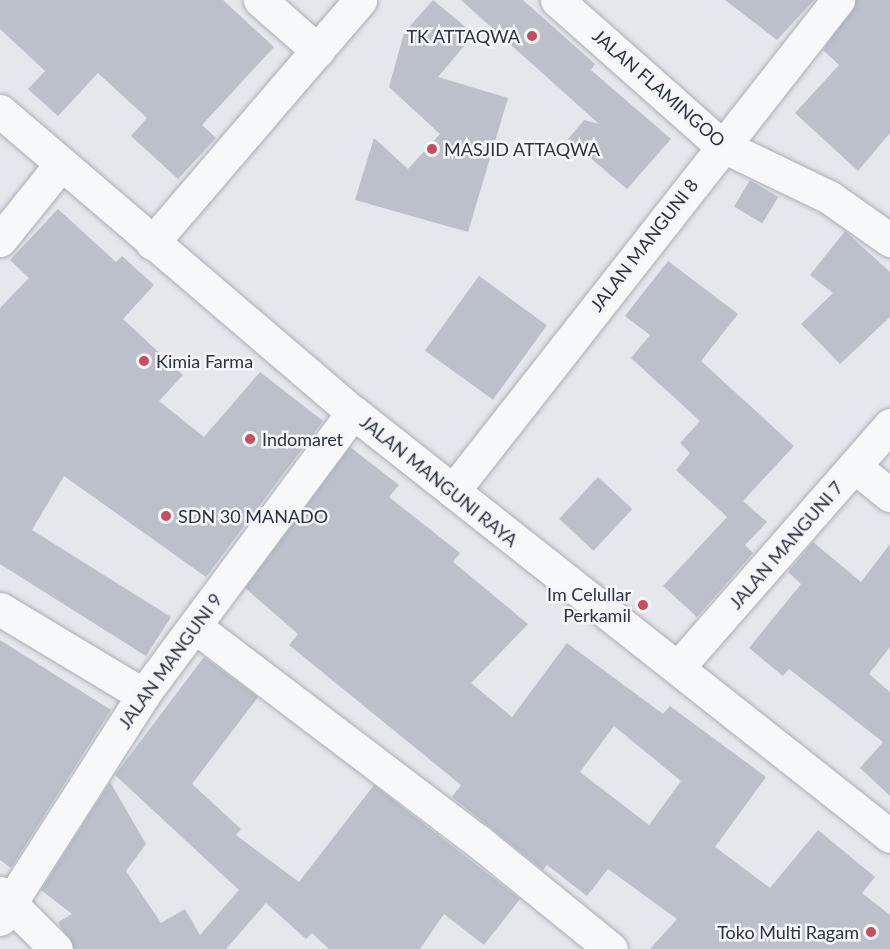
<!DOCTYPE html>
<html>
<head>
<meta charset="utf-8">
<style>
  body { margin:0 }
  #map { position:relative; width:890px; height:949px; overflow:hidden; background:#e4e7ec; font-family:Lato,sans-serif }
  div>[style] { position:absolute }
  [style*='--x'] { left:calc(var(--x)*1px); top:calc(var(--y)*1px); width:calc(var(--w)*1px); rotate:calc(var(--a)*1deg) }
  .building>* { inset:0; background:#bbc0ca; transform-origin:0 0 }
  .roads { filter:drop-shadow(0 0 2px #a9aeb7) drop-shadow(0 0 2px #a9aeb7) }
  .minor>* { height:33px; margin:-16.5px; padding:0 16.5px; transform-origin:16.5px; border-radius:16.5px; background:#f7f8fa }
  .dots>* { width:16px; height:16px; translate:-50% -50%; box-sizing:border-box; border:3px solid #f4f6f9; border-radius:50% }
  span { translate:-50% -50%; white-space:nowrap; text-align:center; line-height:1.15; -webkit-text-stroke:5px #f4f6f9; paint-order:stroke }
  .poi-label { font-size:18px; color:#2b3445 }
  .right { translate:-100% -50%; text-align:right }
  .left { translate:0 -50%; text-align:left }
  .street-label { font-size:18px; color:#2b3445 }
</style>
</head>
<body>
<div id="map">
  <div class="building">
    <i style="clip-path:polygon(0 0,223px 0,274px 47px,202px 125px,216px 138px,178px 179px,131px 136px,147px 118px,98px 73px,58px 116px,28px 89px,45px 71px,0 29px)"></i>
    <i style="clip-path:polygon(433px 0,474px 34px,438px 77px,508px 98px,468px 232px,355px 200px,374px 138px,408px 169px,440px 134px,389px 87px,404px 33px)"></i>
    <i style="clip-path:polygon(461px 0,523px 0,595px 64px,591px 70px,671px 139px,627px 189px,568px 139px,584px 120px,599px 124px)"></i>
    <i style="clip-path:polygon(725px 0,814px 0,777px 40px)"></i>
    <i style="clip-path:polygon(856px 0,890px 0,890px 133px,858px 171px,795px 113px,839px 65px,823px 50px)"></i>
    <i style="left:750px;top:180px;width:33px;height:31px;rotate:31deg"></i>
    <i style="clip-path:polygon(58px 209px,116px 262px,122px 256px,154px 285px,123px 319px,183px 375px,159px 401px,204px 437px,260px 372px,323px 421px,206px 577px,64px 476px,32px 530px,171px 617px,146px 656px,0 564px,0 308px,29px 278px,10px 260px)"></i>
    <i style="clip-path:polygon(845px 231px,890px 272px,890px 317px,840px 364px,801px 324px,833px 293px,810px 275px)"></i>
    <i style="clip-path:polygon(668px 261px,738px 314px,701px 361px,794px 446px,743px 501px,767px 522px,745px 545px,753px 553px,697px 617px,663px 586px,727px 517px,676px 470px,690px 453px,680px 443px,700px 421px,631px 358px,650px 335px,625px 316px)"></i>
    <i style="left:479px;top:276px;width:84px;height:92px;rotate:36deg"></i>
    <i style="clip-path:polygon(evenodd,350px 447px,399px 485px,389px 497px,460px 553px,453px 562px,528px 624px,471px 683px,512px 717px,567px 643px,663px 714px,670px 706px,766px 777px,715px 847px,770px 888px,818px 830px,875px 877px,862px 893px,890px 915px,890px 949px,650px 949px,677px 919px,608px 869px,587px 896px,547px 865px,543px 870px,452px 797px,461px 785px,289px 645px,298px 634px,245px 588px,350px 447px,614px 726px,681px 781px,649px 825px,580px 772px,614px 726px)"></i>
    <i style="left:598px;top:477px;width:47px;height:57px;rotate:43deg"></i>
    <i style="clip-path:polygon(813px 542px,861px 582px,890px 544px,890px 647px,869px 674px,890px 692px,890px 796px,860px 768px,883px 742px,789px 669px,783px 676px,749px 648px,801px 584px,788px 572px)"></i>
    <i style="clip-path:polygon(0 640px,111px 710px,11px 868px,0 860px)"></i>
    <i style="clip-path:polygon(204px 657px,258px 697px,192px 784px,241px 829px,236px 835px,299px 882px,374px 785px,520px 899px,484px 945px,444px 914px,420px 949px,329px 949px,312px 933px,306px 939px,266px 903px,226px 949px,74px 949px,58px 922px,72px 914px,41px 890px,110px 782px,146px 844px,126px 871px,161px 923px,185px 909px,200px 935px,239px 890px,115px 775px)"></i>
  </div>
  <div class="roads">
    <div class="minor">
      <i style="--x:260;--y:0;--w:77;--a:41.3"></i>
      <i style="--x:557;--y:0;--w:219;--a:41.5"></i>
      <i style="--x:721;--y:145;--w:120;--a:25.7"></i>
      <i style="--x:829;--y:197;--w:75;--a:35.2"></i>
      <i style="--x:0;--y:111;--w:464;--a:40.5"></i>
      <i style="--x:353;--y:412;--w:684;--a:38.29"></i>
      <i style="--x:0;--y:240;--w:97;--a:-51.2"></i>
      <i style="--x:152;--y:243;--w:320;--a:-49.4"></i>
      <i style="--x:855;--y:467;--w:45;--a:38.7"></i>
      <i style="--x:453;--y:491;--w:624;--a:-51.9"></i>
      <i style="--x:0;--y:609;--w:167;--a:31"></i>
      <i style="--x:197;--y:628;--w:353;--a:37.2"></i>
      <i style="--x:478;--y:841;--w:171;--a:39.1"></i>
      <i style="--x:680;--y:665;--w:319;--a:-48.8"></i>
      <i style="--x:0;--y:893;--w:79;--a:45"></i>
      <i style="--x:0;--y:919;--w:266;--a:-57.4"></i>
      <i style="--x:143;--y:695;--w:352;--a:-53.4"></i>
    </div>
  </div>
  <div class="dots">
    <i style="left:532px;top:36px;background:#d1495b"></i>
    <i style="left:432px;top:149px;background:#d1495b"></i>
    <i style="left:144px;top:361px;background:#d1495b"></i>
    <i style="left:250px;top:439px;background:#d1495b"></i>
    <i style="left:166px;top:516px;background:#d1495b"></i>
    <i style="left:643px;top:605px;background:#d1495b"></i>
    <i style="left:871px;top:932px;background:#d1495b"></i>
  </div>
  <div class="poi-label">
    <span class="right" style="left:520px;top:36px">TK ATTAQWA</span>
    <span class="left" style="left:444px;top:149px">MASJID ATTAQWA</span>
    <span class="left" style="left:156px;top:361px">Kimia Farma</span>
    <span class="left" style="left:262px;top:439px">Indomaret</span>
    <span class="left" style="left:178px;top:516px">SDN 30 MANADO</span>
    <span class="right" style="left:631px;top:605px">Im Celullar<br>Perkamil</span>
    <span class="right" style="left:859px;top:932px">Toko Multi Ragam</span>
  </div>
  <div class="street-label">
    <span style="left:659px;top:88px;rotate:41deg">JALAN FLAMINGOO</span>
    <span style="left:644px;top:245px;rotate:-52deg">JALAN MANGUNI 8</span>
    <span style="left:439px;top:481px;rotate:39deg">JALAN MANGUNI RAYA</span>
    <span style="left:786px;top:545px;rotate:-49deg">JALAN MANGUNI 7</span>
    <span style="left:170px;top:661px;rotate:-54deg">JALAN MANGUNI 9</span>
  </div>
</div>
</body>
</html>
